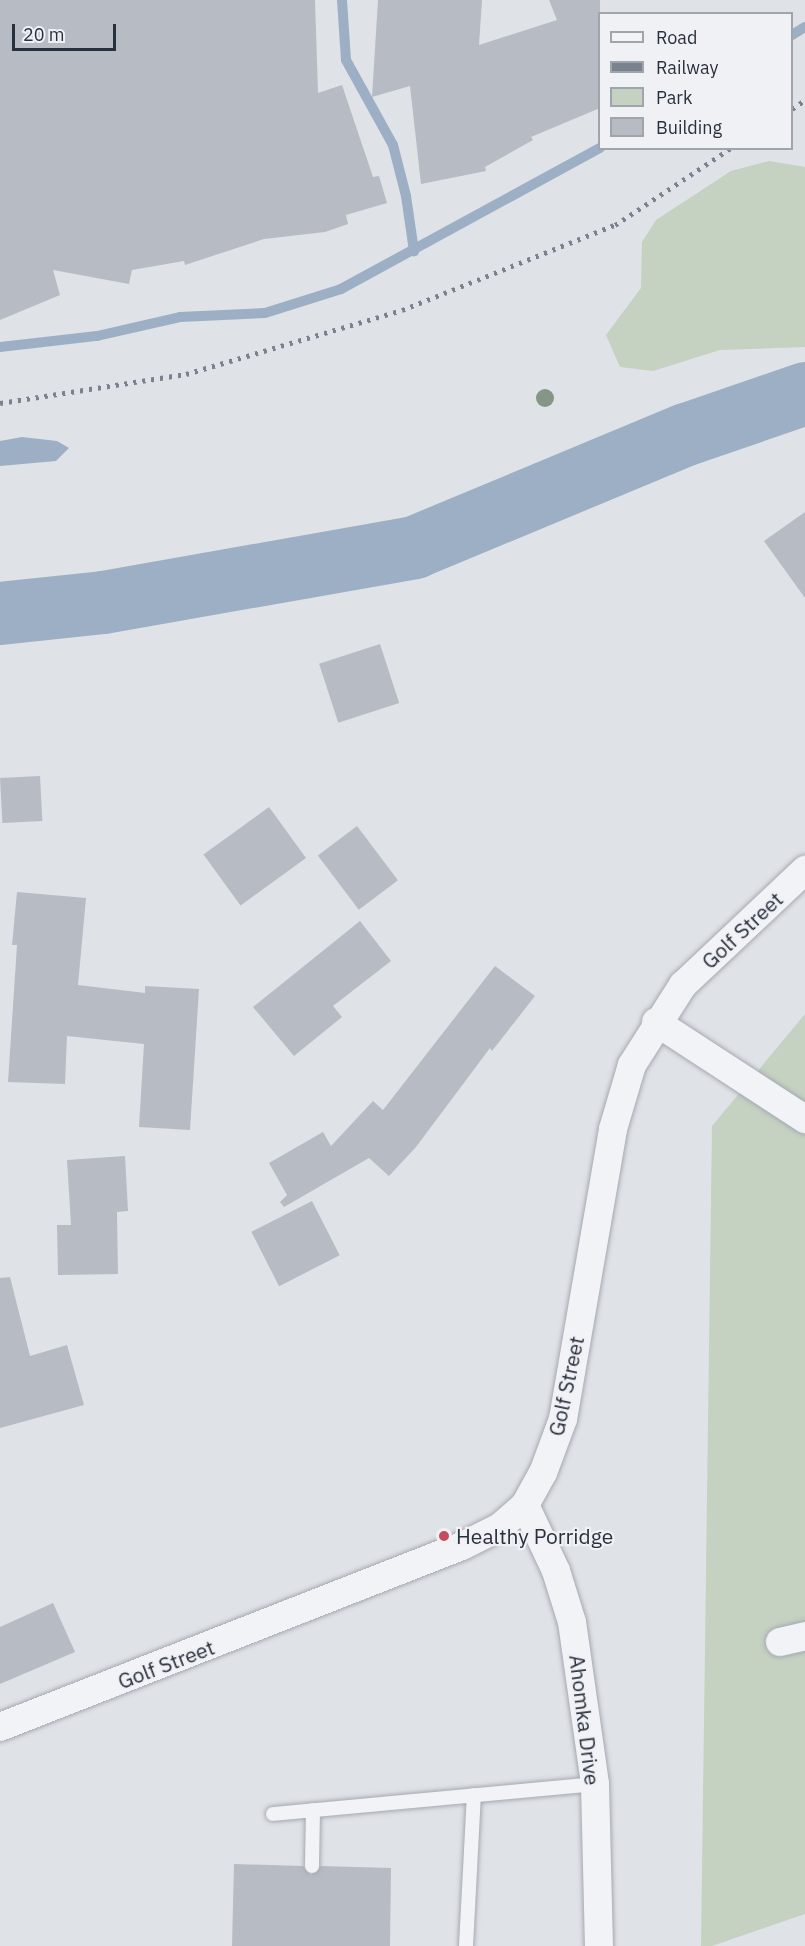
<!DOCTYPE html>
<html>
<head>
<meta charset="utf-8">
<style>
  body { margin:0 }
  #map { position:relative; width:805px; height:1946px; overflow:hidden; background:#dfe2e7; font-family:"IBM Plex Sans",sans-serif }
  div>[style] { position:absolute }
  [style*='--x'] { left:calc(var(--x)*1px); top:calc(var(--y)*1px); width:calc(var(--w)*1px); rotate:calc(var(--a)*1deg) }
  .green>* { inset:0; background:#c5d1c1 }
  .water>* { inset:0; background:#9dafc5 }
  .stream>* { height:10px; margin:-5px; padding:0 5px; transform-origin:5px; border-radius:5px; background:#9dafc5 }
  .river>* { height:63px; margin:-31.5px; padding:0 31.5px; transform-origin:31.5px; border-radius:31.5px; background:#9dafc5 }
  .building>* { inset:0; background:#b7bbc4; transform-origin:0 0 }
  .roads { filter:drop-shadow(0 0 2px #a5a9b1) drop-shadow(0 0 2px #a5a9b1) }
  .service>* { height:14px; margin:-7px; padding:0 7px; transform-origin:7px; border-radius:7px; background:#f2f3f6 }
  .minor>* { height:28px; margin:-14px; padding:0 14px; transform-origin:14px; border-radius:14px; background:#f2f3f6 }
  .rail>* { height:4.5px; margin-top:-2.25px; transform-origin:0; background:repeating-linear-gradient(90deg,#7a8290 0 3px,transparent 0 9px) }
  .trees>* { width:18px; height:18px; margin:-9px; border-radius:50%; background:#869686 }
  .dots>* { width:16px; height:16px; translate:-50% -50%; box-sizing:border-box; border:3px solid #eff1f5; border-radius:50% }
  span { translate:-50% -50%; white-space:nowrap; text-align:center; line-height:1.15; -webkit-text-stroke:4.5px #eff1f5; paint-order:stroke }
  .street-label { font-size:21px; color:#29303d }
  .poi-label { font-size:21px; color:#29303d }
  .left { translate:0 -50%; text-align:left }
  .legend { position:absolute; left:598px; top:12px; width:195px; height:138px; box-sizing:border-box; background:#eff1f5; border:2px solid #a0a4ab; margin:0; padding:8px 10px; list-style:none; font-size:18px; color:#29303d }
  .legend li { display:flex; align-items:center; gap:12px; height:30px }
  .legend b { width:30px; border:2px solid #a0a4ab }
  .scale { position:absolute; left:12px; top:24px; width:104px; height:27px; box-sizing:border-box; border:3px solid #29303d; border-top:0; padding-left:8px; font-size:18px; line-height:21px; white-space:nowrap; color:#29303d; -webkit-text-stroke:4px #eff1f5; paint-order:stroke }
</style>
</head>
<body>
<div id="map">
  <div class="green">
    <i style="clip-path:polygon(769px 161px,805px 167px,805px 347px,720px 350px,653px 371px,620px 367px,606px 335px,641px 288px,642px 242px,656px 220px,731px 171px)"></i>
    <i style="clip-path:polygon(805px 1014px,805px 1914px,712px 1946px,701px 1946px,712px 1126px)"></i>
  </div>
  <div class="water">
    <i style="clip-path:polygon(22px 437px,57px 441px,69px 448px,56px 461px,0 466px,0 441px)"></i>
  </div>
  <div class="stream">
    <i style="--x:342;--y:0;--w:60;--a:86.2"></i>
    <i style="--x:346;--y:60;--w:97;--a:61.1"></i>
    <i style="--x:393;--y:145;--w:53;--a:75.7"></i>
    <i style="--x:406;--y:196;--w:56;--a:81.7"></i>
    <i style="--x:792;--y:35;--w:15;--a:-32"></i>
    <i style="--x:0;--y:347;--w:98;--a:-6.5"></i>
    <i style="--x:97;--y:336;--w:85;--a:-12.9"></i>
    <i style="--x:180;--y:317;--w:85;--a:-2.7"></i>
    <i style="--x:265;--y:313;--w:80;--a:-17.5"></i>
    <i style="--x:341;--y:289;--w:295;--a:-28.6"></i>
  </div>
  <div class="river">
    <i style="--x:0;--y:613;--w:104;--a:-6.1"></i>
    <i style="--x:103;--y:602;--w:316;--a:-10"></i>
    <i style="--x:414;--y:547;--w:295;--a:-22.6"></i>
    <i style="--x:686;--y:434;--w:126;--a:-19"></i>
  </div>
  <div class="building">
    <i style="clip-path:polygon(0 0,315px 0,318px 93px,342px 85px,373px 177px,379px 176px,387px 203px,346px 215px,348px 224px,325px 232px,264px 239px,185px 265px,184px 261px,132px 270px,129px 284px,53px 270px,60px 295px,0 320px)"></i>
    <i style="clip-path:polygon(378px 0,482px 0,479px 45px,557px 20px,549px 0,600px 0,600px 108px,531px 137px,533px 140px,485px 167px,486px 171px,421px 184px,410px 86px,372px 97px)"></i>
    <i style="clip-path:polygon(805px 512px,805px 598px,764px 541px)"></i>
    <i style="left:380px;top:644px;width:62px;height:64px;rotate:72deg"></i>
    <i style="left:40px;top:776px;width:45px;height:40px;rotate:87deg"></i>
    <i style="left:269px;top:807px;width:63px;height:81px;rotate:54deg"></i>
    <i style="left:357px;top:826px;width:68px;height:49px;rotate:53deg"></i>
    <i style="clip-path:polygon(17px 892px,86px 898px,78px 985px,145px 993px,145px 986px,199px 989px,190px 1130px,139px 1127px,144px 1044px,67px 1036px,65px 1084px,8px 1082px,17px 945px,12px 945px)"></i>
    <i style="clip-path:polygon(360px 921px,391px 961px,333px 1006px,342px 1017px,294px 1056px,253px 1007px)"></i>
    <i style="clip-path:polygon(495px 966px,535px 996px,492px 1051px,490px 1048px,416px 1147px,389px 1176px,369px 1158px,284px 1207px,280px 1202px,287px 1195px,269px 1163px,323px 1132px,331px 1146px,373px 1101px,383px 1110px)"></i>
    <i style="clip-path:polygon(125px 1156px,128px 1211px,117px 1212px,118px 1274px,58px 1275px,57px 1225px,71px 1225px,67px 1160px)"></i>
    <i style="left:312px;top:1201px;width:61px;height:68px;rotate:63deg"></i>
    <i style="clip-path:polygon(10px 1277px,30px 1356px,67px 1345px,84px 1405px,0 1428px,0 1278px)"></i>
    <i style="clip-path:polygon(53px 1603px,75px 1652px,0 1684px,0 1627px)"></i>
    <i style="clip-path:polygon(234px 1864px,303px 1866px,311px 1875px,321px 1866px,391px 1868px,390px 1946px,232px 1946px)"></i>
  </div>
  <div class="roads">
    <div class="service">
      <i style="--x:273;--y:1814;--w:323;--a:-5.3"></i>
      <i style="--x:312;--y:1866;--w:56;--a:-89"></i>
      <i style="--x:466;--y:1946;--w:151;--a:-87"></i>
    </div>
    <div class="minor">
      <i style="--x:656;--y:1022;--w:178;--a:33.1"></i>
      <i style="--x:525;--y:1505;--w:73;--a:64.8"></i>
      <i style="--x:556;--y:1571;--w:53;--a:72.6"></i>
      <i style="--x:572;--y:1622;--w:164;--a:81.9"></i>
      <i style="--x:595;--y:1784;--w:162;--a:88.6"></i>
      <i style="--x:780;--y:1642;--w:26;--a:-13"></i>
      <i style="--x:0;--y:1727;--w:496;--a:-21.4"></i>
      <i style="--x:462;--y:1546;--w:42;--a:-26.6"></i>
      <i style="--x:500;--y:1527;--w:33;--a:-41"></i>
      <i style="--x:525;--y:1505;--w:37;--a:-61"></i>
      <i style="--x:543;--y:1473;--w:58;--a:-69.7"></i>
      <i style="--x:563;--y:1419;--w:294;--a:-80.2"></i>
      <i style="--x:613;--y:1129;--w:67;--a:-73.5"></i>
      <i style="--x:632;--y:1065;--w:95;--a:-57.5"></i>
      <i style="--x:683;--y:985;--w:168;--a:-43.3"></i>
    </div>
  </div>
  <div class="rail">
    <i style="--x:792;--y:109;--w:16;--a:-35"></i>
    <i style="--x:0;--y:403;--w:188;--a:-8.9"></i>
    <i style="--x:186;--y:374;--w:225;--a:-16.5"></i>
    <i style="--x:402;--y:310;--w:229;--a:-21.8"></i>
    <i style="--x:615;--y:225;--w:139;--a:-33.6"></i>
  </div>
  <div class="trees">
    <i style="left:545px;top:398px"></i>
  </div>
  <div class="dots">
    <i style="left:444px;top:1536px;background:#c54c5c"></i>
  </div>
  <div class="street-label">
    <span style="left:742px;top:930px;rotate:-43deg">Golf Street</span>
    <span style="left:566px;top:1386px;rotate:-78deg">Golf Street</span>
    <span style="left:166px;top:1664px;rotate:-21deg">Golf Street</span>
    <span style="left:585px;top:1720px;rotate:83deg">Ahomka Drive</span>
  </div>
  <div class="poi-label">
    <span class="left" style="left:456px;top:1536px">Healthy Porridge</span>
  </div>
  <ul class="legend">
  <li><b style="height:8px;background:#f2f3f6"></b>Road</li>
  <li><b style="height:8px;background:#7a8290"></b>Railway</li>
  <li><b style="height:16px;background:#c5d1c1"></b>Park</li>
  <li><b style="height:16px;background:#b7bbc4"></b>Building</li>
  </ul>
  <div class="scale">20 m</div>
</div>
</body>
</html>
